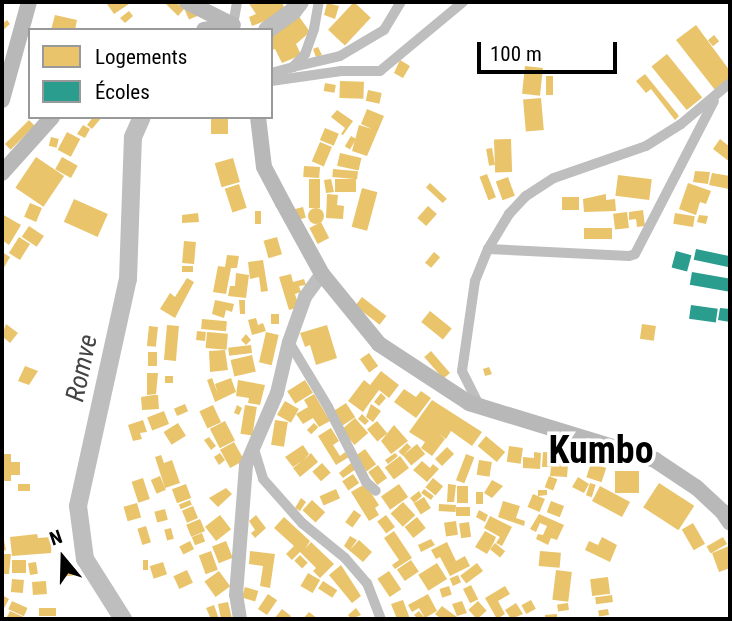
<!DOCTYPE html>
<html>
<head>
<meta charset="utf-8">
<style>
  body { margin:0 }
  #map { position:relative; width:732px; height:621px; overflow:hidden; background:#fff; font-family:"Roboto Condensed",sans-serif }
  div>[style] { position:absolute }
  [style*='--x'] { left:calc(var(--x)*1px); top:calc(var(--y)*1px); width:calc(var(--w)*1px); rotate:calc(var(--a)*1deg) }
  .homes>* { inset:0; background:#e9c46a; transform-origin:0 0 }
  .round { border-radius:50% }
  .schools>* { inset:0; background:#2a9d8f; transform-origin:0 0 }
  .river>* { height:18px; margin:-9px; padding:0 9px; transform-origin:9px; border-radius:9px; background:#bebebe }
  .minor>* { height:10px; margin:-5px; padding:0 5px; transform-origin:5px; border-radius:5px; background:#bebebe }
  .tertiary>* { height:14px; margin:-7px; padding:0 7px; transform-origin:7px; border-radius:7px; background:#bebebe }
  .secondary>* { height:16px; margin:-8px; padding:0 8px; transform-origin:8px; border-radius:8px; background:#b8b8b8 }
  span { translate:-50% -50%; white-space:nowrap; text-align:center; line-height:1.15; -webkit-text-stroke:7px #fff; paint-order:stroke }
  .water-label { font-size:26px; color:#434343; font-style:italic }
  .town-label { font-size:38px; color:#000; font-weight:700 }
  .frame { position:absolute; inset:0; border:4px solid #000; pointer-events:none }
  .legend { position:absolute; left:28px; top:28px; width:245px; height:91px; box-sizing:border-box; background:#fff; border:2px solid #999; margin:0; padding:9px 12px; list-style:none; font-size:21px; color:#000 }
  .legend li { display:flex; align-items:center; gap:14px; height:35px }
  .legend b { width:35px; border:2px solid #999 }
  .north { position:absolute; left:28px; top:523px; width:70px; height:70px; -webkit-text-stroke:5px #fff; paint-order:stroke; rotate:341deg; font-size:19px; font-weight:700; line-height:28px; text-align:center; color:#000 }
  .north::after { content:''; display:block; margin:auto; width:24px; height:32px; background:#000; clip-path:polygon(50% 0,100% 100%,50% 72%,0 100%) }
  .scale { position:absolute; left:477px; top:42px; width:140px; height:32px; box-sizing:border-box; border:4px solid #000; border-top:0; padding-left:9px; font-size:21px; line-height:24px; white-space:nowrap; color:#000; -webkit-text-stroke:5px #fff; paint-order:stroke }
</style>
</head>
<body>
<div id="map">
  <div class="homes">
    <i style="clip-path:polygon(110px 2px,132px 2px,114px 14px,107px 4px)"></i>
    <i style="clip-path:polygon(164px 2px,176px 2px,184px 9px,178px 16px)"></i>
    <i style="clip-path:polygon(248px 2px,282px 2px,286px 13px,252px 26px,249px 17px,256px 14px)"></i>
    <i style="left:354px;top:2px;width:23px;height:38px;rotate:43deg"></i>
    <i style="clip-path:polygon(327px 3px,339px 6px,335px 19px,324px 15px)"></i>
    <i style="left:195px;top:6px;width:10px;height:11px;rotate:66deg"></i>
    <i style="clip-path:polygon(129px 11px,133px 16px,125px 23px,120px 18px)"></i>
    <i style="clip-path:polygon(55px 15px,77px 20px,75px 30px,51px 30px)"></i>
    <i style="clip-path:polygon(298px 15px,310px 32px,296px 44px,301px 55px,282px 63px,275px 49px,271px 50px,271px 29px)"></i>
    <i style="clip-path:polygon(7px 20px,10px 24px,2px 31px,2px 24px)"></i>
    <i style="clip-path:polygon(696px 25px,730px 71px,730px 79px,715px 90px,676px 40px)"></i>
    <i style="left:714px;top:35px;width:8px;height:8px;rotate:50deg"></i>
    <i style="clip-path:polygon(318px 47px,322px 55px,316px 57px,313px 49px)"></i>
    <i style="left:667px;top:54px;width:56px;height:20px;rotate:51deg"></i>
    <i style="clip-path:polygon(400px 60px,410px 66px,403px 78px,394px 73px)"></i>
    <i style="left:525px;top:66px;width:18px;height:28px;rotate:6deg"></i>
    <i style="clip-path:polygon(645px 74px,679px 116px,675px 120px,651px 89px,646px 93px,636px 81px)"></i>
    <i style="left:546px;top:76px;width:7px;height:19px"></i>
    <i style="left:340px;top:81px;width:24px;height:17px;rotate:2deg"></i>
    <i style="left:325px;top:83px;width:11px;height:8px;rotate:10deg"></i>
    <i style="left:368px;top:90px;width:14px;height:11px;rotate:12deg"></i>
    <i style="left:541px;top:98px;width:32px;height:18px;rotate:85deg"></i>
    <i style="clip-path:polygon(367px 109px,384px 116px,367px 156px,352px 151px,359px 125px,372px 129px,361px 124px)"></i>
    <i style="clip-path:polygon(337px 110px,353px 121px,343px 135px,341px 134px,345px 128px,331px 117px)"></i>
    <i style="clip-path:polygon(93px 117px,102px 117px,92px 129px,87px 125px)"></i>
    <i style="left:211px;top:117px;width:17px;height:17px"></i>
    <i style="left:29px;top:120px;width:8px;height:34px;rotate:45deg"></i>
    <i style="clip-path:polygon(83px 125px,90px 129px,85px 138px,77px 134px)"></i>
    <i style="left:325px;top:128px;width:15px;height:13px;rotate:23deg"></i>
    <i style="left:67px;top:132px;width:15px;height:20px;rotate:28deg"></i>
    <i style="left:351px;top:136px;width:6px;height:12px;rotate:31deg"></i>
    <i style="left:51px;top:137px;width:8px;height:9px;rotate:14deg"></i>
    <i style="left:511px;top:139px;width:33px;height:17px;rotate:88deg"></i>
    <i style="clip-path:polygon(720px 139px,730px 147px,730px 162px,713px 149px)"></i>
    <i style="left:320px;top:142px;width:13px;height:21px;rotate:23deg"></i>
    <i style="left:492px;top:148px;width:17px;height:6px;rotate:80deg"></i>
    <i style="left:340px;top:153px;width:22px;height:13px;rotate:13deg"></i>
    <i style="left:36px;top:157px;width:34px;height:37px;rotate:34deg"></i>
    <i style="left:62px;top:157px;width:18px;height:14px;rotate:29deg"></i>
    <i style="left:233px;top:158px;width:25px;height:19px;rotate:74deg"></i>
    <i style="left:304px;top:166px;width:16px;height:11px;rotate:4deg"></i>
    <i style="left:333px;top:169px;width:25px;height:8px;rotate:5deg"></i>
    <i style="clip-path:polygon(695px 171px,710px 172px,708px 184px,693px 182px)"></i>
    <i style="clip-path:polygon(712px 173px,730px 176px,729px 189px,709px 185px)"></i>
    <i style="left:487px;top:174px;width:25px;height:8px;rotate:69deg"></i>
    <i style="left:618px;top:175px;width:34px;height:21px;rotate:7deg"></i>
    <i style="left:508px;top:177px;width:20px;height:13px;rotate:70deg"></i>
    <i style="left:309px;top:179px;width:11px;height:29px"></i>
    <i style="clip-path:polygon(331px 179px,334px 192px,326px 193px,324px 180px)"></i>
    <i style="left:356px;top:179px;width:13px;height:21px;rotate:90deg"></i>
    <i style="left:430px;top:183px;width:23px;height:6px;rotate:43deg"></i>
    <i style="clip-path:polygon(688px 183px,711px 191px,706px 204px,700px 202px,696px 215px,679px 209px)"></i>
    <i style="left:239px;top:184px;width:25px;height:15px;rotate:72deg"></i>
    <i style="left:362px;top:188px;width:16px;height:40px;rotate:15deg"></i>
    <i style="clip-path:polygon(327px 194px,338px 195px,337px 205px,344px 206px,343px 219px,326px 218px)"></i>
    <i style="clip-path:polygon(606px 194px,606px 200px,615px 199px,616px 211px,584px 212px,583px 199px)"></i>
    <i style="left:562px;top:197px;width:17px;height:13px"></i>
    <i style="left:74px;top:199px;width:37px;height:25px;rotate:24deg"></i>
    <i style="left:30px;top:203px;width:13px;height:15px;rotate:23deg"></i>
    <i style="left:428px;top:206px;width:12px;height:16px;rotate:42deg"></i>
    <i style="left:303px;top:207px;width:11px;height:10px;rotate:75deg"></i>
    <i class="round" style="left:308px;top:208px;width:16px;height:16px"></i>
    <i style="clip-path:polygon(643px 210px,645px 226px,637px 227px,636px 219px,629px 220px,629px 212px)"></i>
    <i style="left:255px;top:211px;width:6px;height:13px"></i>
    <i style="left:627px;top:212px;width:16px;height:14px;rotate:83deg"></i>
    <i style="clip-path:polygon(198px 213px,199px 222px,182px 223px,182px 215px)"></i>
    <i style="left:675px;top:213px;width:20px;height:11px;rotate:9deg"></i>
    <i style="clip-path:polygon(2px 214px,21px 225px,9px 245px,2px 240px)"></i>
    <i style="clip-path:polygon(699px 215px,708px 216px,706px 224px,697px 222px)"></i>
    <i style="left:321px;top:222px;width:18px;height:13px;rotate:63deg"></i>
    <i style="left:29px;top:226px;width:18px;height:13px;rotate:34deg"></i>
    <i style="left:584px;top:228px;width:28px;height:11px"></i>
    <i style="left:19px;top:237px;width:13px;height:19px;rotate:32deg"></i>
    <i style="left:277px;top:237px;width:18px;height:14px;rotate:74deg"></i>
    <i style="left:184px;top:241px;width:12px;height:22px;rotate:5deg"></i>
    <i style="clip-path:polygon(2px 252px,10px 257px,2px 271px)"></i>
    <i style="left:434px;top:252px;width:8px;height:14px;rotate:40deg"></i>
    <i style="clip-path:polygon(227px 255px,239px 256px,237px 268px,231px 268px,226px 294px,213px 292px,218px 266px,225px 267px)"></i>
    <i style="clip-path:polygon(263px 260px,268px 291px,261px 292px,259px 277px,250px 279px,248px 262px)"></i>
    <i style="left:193px;top:266px;width:6px;height:11px;rotate:90deg"></i>
    <i style="clip-path:polygon(236px 273px,249px 275px,246px 298px,228px 296px,230px 286px,235px 286px)"></i>
    <i style="clip-path:polygon(291px 274px,293px 282px,304px 279px,306px 285px,299px 286px,301px 292px,295px 294px,299px 307px,289px 310px,279px 277px)"></i>
    <i style="clip-path:polygon(187px 278px,194px 282px,175px 318px,160px 309px,170px 293px,175px 297px)"></i>
    <i style="left:362px;top:297px;width:31px;height:11px;rotate:38deg"></i>
    <i style="clip-path:polygon(215px 300px,234px 304px,232px 312px,226px 310px,224px 318px,212px 314px)"></i>
    <i style="clip-path:polygon(239px 300px,245px 300px,245px 314px,240px 314px)"></i>
    <i style="left:430px;top:311px;width:28px;height:14px;rotate:39deg"></i>
    <i style="left:271px;top:314px;width:8px;height:10px"></i>
    <i style="clip-path:polygon(256px 318px,258px 325px,263px 323px,266px 331px,252px 335px,248px 320px)"></i>
    <i style="left:202px;top:319px;width:25px;height:10px;rotate:5deg"></i>
    <i style="clip-path:polygon(6px 324px,18px 333px,10px 343px,2px 336px)"></i>
    <i style="left:642px;top:324px;width:14px;height:15px;rotate:8deg"></i>
    <i style="left:167px;top:325px;width:12px;height:35px;rotate:5deg"></i>
    <i style="clip-path:polygon(327px 325px,337px 358px,316px 365px,310px 345px,305px 347px,300px 333px)"></i>
    <i style="left:149px;top:326px;width:9px;height:20px;rotate:6deg"></i>
    <i style="left:197px;top:331px;width:9px;height:9px;rotate:6deg"></i>
    <i style="left:207px;top:332px;width:21px;height:16px;rotate:5deg"></i>
    <i style="left:266px;top:332px;width:13px;height:31px;rotate:13deg"></i>
    <i style="clip-path:polygon(246px 334px,251px 340px,246px 345px,241px 340px)"></i>
    <i style="left:251px;top:345px;width:8px;height:23px;rotate:83deg"></i>
    <i style="clip-path:polygon(225px 350px,228px 370px,210px 372px,209px 351px)"></i>
    <i style="left:431px;top:351px;width:29px;height:9px;rotate:49deg"></i>
    <i style="left:148px;top:352px;width:9px;height:14px"></i>
    <i style="left:369px;top:353px;width:16px;height:11px;rotate:55deg"></i>
    <i style="left:252px;top:355px;width:17px;height:22px;rotate:77deg"></i>
    <i style="clip-path:polygon(25px 366px,38px 371px,29px 385px,18px 381px)"></i>
    <i style="clip-path:polygon(489px 367px,492px 374px,485px 376px,483px 369px)"></i>
    <i style="clip-path:polygon(381px 371px,399px 385px,389px 398px,379px 390px,363px 412px,348px 401px,364px 380px,370px 385px)"></i>
    <i style="clip-path:polygon(147px 373px,158px 373px,156px 394px,147px 395px)"></i>
    <i style="left:165px;top:376px;width:8px;height:7px"></i>
    <i style="clip-path:polygon(212px 378px,218px 394px,215px 384px,231px 378px,236px 392px,215px 402px,207px 380px)"></i>
    <i style="clip-path:polygon(238px 380px,265px 385px,260px 405px,248px 403px,249px 398px,236px 396px)"></i>
    <i style="left:305px;top:380px;width:15px;height:21px;rotate:58deg"></i>
    <i style="clip-path:polygon(404px 389px,416px 397px,421px 391px,431px 398px,416px 418px,394px 402px)"></i>
    <i style="clip-path:polygon(381px 393px,386px 398px,379px 406px,374px 402px)"></i>
    <i style="clip-path:polygon(314px 394px,330px 421px,319px 427px,313px 418px,303px 424px,296px 414px,308px 407px,304px 400px)"></i>
    <i style="clip-path:polygon(154px 395px,158px 395px,159px 409px,142px 410px,141px 397px)"></i>
    <i style="clip-path:polygon(432px 400px,482px 432px,472px 446px,451px 431px,446px 439px,439px 434px,445px 439px,432px 456px,421px 448px,425px 442px,409px 432px)"></i>
    <i style="left:285px;top:401px;width:16px;height:16px;rotate:30deg"></i>
    <i style="left:346px;top:403px;width:17px;height:16px;rotate:57deg"></i>
    <i style="left:185px;top:404px;width:8px;height:12px;rotate:67deg"></i>
    <i style="clip-path:polygon(371px 404px,381px 411px,373px 422px,366px 417px)"></i>
    <i style="left:213px;top:405px;width:19px;height:15px;rotate:65deg"></i>
    <i style="clip-path:polygon(237px 405px,242px 408px,239px 415px,234px 413px)"></i>
    <i style="left:245px;top:405px;width:12px;height:29px;rotate:9deg"></i>
    <i style="left:164px;top:411px;width:14px;height:18px;rotate:69deg"></i>
    <i style="clip-path:polygon(362px 414px,369px 421px,365px 425px,358px 419px)"></i>
    <i style="left:355px;top:418px;width:20px;height:18px;rotate:49deg"></i>
    <i style="clip-path:polygon(143px 420px,147px 432px,140px 433px,142px 439px,133px 441px,128px 425px)"></i>
    <i style="left:275px;top:420px;width:13px;height:25px;rotate:9deg"></i>
    <i style="left:225px;top:421px;width:22px;height:17px;rotate:63deg"></i>
    <i style="left:377px;top:421px;width:16px;height:13px;rotate:50deg"></i>
    <i style="left:178px;top:423px;width:15px;height:17px;rotate:58deg"></i>
    <i style="left:314px;top:423px;width:6px;height:10px;rotate:45deg"></i>
    <i style="clip-path:polygon(394px 425px,408px 441px,391px 454px,381px 441px)"></i>
    <i style="clip-path:polygon(331px 428px,339px 441px,333px 445px,340px 456px,345px 452px,349px 457px,336px 465px,318px 436px)"></i>
    <i style="left:486px;top:436px;width:25px;height:13px;rotate:40deg"></i>
    <i style="clip-path:polygon(209px 437px,216px 446px,211px 450px,204px 440px)"></i>
    <i style="left:234px;top:442px;width:21px;height:16px;rotate:61deg"></i>
    <i style="left:407px;top:443px;width:6px;height:12px;rotate:45deg"></i>
    <i style="left:417px;top:444px;width:13px;height:18px;rotate:51deg"></i>
    <i style="clip-path:polygon(303px 445px,309px 454px,304px 460px,311px 453px,318px 462px,300px 477px,293px 468px,302px 461px,293px 467px,285px 457px)"></i>
    <i style="left:509px;top:446px;width:14px;height:16px;rotate:8deg"></i>
    <i style="left:447px;top:447px;width:10px;height:17px;rotate:45deg"></i>
    <i style="left:365px;top:449px;width:19px;height:12px;rotate:54deg"></i>
    <i style="clip-path:polygon(534px 452px,541px 453px,540px 469px,523px 468px,523px 457px,534px 458px)"></i>
    <i style="clip-path:polygon(543px 452px,569px 453px,567px 477px,550px 476px,551px 467px,542px 467px)"></i>
    <i style="clip-path:polygon(220px 453px,225px 460px,219px 465px,214px 457px)"></i>
    <i style="clip-path:polygon(395px 453px,398px 456px,388px 464px,385px 460px)"></i>
    <i style="clip-path:polygon(2px 454px,11px 454px,11px 462px,20px 462px,20px 475px,11px 475px,11px 481px,2px 481px)"></i>
    <i style="left:466px;top:454px;width:9px;height:28px;rotate:21deg"></i>
    <i style="clip-path:polygon(161px 455px,164px 463px,172px 460px,180px 483px,165px 488px,155px 457px)"></i>
    <i style="left:400px;top:456px;width:15px;height:19px;rotate:53deg"></i>
    <i style="left:479px;top:460px;width:13px;height:15px;rotate:9deg"></i>
    <i style="clip-path:polygon(422px 461px,430px 468px,433px 464px,439px 469px,427px 482px,413px 470px)"></i>
    <i style="left:322px;top:463px;width:13px;height:13px;rotate:48deg"></i>
    <i style="clip-path:polygon(351px 463px,356px 469px,343px 478px,339px 473px)"></i>
    <i style="left:591px;top:463px;width:16px;height:15px;rotate:18deg"></i>
    <i style="left:378px;top:465px;width:16px;height:12px;rotate:55deg"></i>
    <i style="left:615px;top:471px;width:24px;height:22px"></i>
    <i style="left:353px;top:474px;width:11px;height:13px;rotate:56deg"></i>
    <i style="left:160px;top:476px;width:15px;height:10px;rotate:67deg"></i>
    <i style="left:549px;top:476px;width:9px;height:12px;rotate:21deg"></i>
    <i style="clip-path:polygon(578px 477px,589px 484px,584px 493px,572px 487px)"></i>
    <i style="left:143px;top:478px;width:22px;height:12px;rotate:72deg"></i>
    <i style="left:433px;top:478px;width:13px;height:12px;rotate:39deg"></i>
    <i style="clip-path:polygon(492px 480px,503px 486px,492px 498px,484px 493px)"></i>
    <i style="left:590px;top:483px;width:6px;height:13px;rotate:18deg"></i>
    <i style="left:659px;top:483px;width:42px;height:29px;rotate:33deg"></i>
    <i style="left:18px;top:484px;width:12px;height:7px"></i>
    <i style="left:186px;top:484px;width:15px;height:15px;rotate:70deg"></i>
    <i style="clip-path:polygon(365px 484px,379px 505px,375px 508px,379px 515px,369px 521px,351px 492px)"></i>
    <i style="left:399px;top:484px;width:16px;height:22px;rotate:55deg"></i>
    <i style="clip-path:polygon(448px 484px,456px 485px,454px 502px,447px 502px)"></i>
    <i style="left:457px;top:486px;width:11px;height:17px"></i>
    <i style="left:600px;top:486px;width:34px;height:17px;rotate:28deg"></i>
    <i style="clip-path:polygon(226px 488px,232px 494px,218px 507px,209px 498px)"></i>
    <i style="left:336px;top:489px;width:10px;height:18px;rotate:66deg"></i>
    <i style="left:424px;top:489px;width:12px;height:5px;rotate:35deg"></i>
    <i style="clip-path:polygon(538px 490px,547px 490px,547px 495px,538px 496px)"></i>
    <i style="clip-path:polygon(419px 491px,422px 496px,414px 503px,410px 498px)"></i>
    <i style="left:476px;top:492px;width:7px;height:12px"></i>
    <i style="left:533px;top:494px;width:13px;height:14px;rotate:23deg"></i>
    <i style="left:424px;top:497px;width:13px;height:12px;rotate:58deg"></i>
    <i style="clip-path:polygon(301px 498px,306px 502px,300px 511px,295px 508px)"></i>
    <i style="left:190px;top:500px;width:5px;height:12px;rotate:68deg"></i>
    <i style="left:312px;top:500px;width:18px;height:14px;rotate:43deg"></i>
    <i style="clip-path:polygon(503px 501px,520px 506px,516px 518px,525px 521px,524px 526px,498px 517px)"></i>
    <i style="left:551px;top:501px;width:14px;height:12px;rotate:21deg"></i>
    <i style="left:403px;top:502px;width:18px;height:17px;rotate:47deg"></i>
    <i style="left:137px;top:503px;width:15px;height:14px;rotate:74deg"></i>
    <i style="left:439px;top:504px;width:17px;height:7px;rotate:3deg"></i>
    <i style="left:193px;top:506px;width:13px;height:12px;rotate:67deg"></i>
    <i style="left:456px;top:507px;width:14px;height:9px"></i>
    <i style="left:165px;top:509px;width:11px;height:11px;rotate:75deg"></i>
    <i style="left:354px;top:510px;width:9px;height:15px;rotate:36deg"></i>
    <i style="clip-path:polygon(479px 510px,488px 515px,485px 522px,476px 517px)"></i>
    <i style="clip-path:polygon(539px 514px,564px 525px,557px 540px,551px 538px,548px 545px,536px 539px,538px 534px,543px 535px,547px 526px,540px 523px,536px 532px,530px 529px)"></i>
    <i style="left:220px;top:515px;width:18px;height:19px;rotate:52deg"></i>
    <i style="clip-path:polygon(256px 515px,266px 528px,255px 538px,251px 533px,255px 530px,249px 521px)"></i>
    <i style="left:386px;top:515px;width:15px;height:11px;rotate:53deg"></i>
    <i style="clip-path:polygon(490px 516px,512px 527px,502px 546px,496px 543px,500px 537px,484px 528px)"></i>
    <i style="clip-path:polygon(284px 517px,310px 541px,305px 549px,311px 542px,334px 564px,320px 578px,313px 571px,316px 568px,300px 552px,292px 560px,286px 554px,294px 546px,274px 528px)"></i>
    <i style="left:417px;top:517px;width:14px;height:16px;rotate:51deg"></i>
    <i style="left:200px;top:519px;width:13px;height:15px;rotate:67deg"></i>
    <i style="left:456px;top:521px;width:14px;height:12px;rotate:82deg"></i>
    <i style="left:469px;top:522px;width:15px;height:10px;rotate:82deg"></i>
    <i style="left:693px;top:523px;width:24px;height:13px;rotate:60deg"></i>
    <i style="left:146px;top:526px;width:17px;height:9px;rotate:73deg"></i>
    <i style="left:171px;top:528px;width:11px;height:7px;rotate:75deg"></i>
    <i style="clip-path:polygon(2px 531px,6px 550px,2px 551px)"></i>
    <i style="clip-path:polygon(394px 531px,412px 558px,395px 569px,392px 565px,399px 560px,384px 538px)"></i>
    <i style="clip-path:polygon(485px 531px,496px 537px,494px 542px,491px 540px,494px 542px,487px 554px,475px 547px)"></i>
    <i style="left:202px;top:533px;width:9px;height:11px;rotate:69deg"></i>
    <i style="clip-path:polygon(37px 534px,38px 538px,52px 537px,51px 553px,12px 556px,10px 537px)"></i>
    <i style="clip-path:polygon(350px 536px,357px 540px,350px 550px,359px 540px,372px 552px,363px 562px,344px 546px)"></i>
    <i style="clip-path:polygon(602px 537px,617px 545px,610px 562px,585px 550px,589px 541px,598px 545px)"></i>
    <i style="left:723px;top:537px;width:8px;height:19px;rotate:60deg"></i>
    <i style="clip-path:polygon(431px 539px,435px 545px,421px 552px,418px 545px)"></i>
    <i style="left:190px;top:541px;width:9px;height:12px;rotate:63deg"></i>
    <i style="left:226px;top:541px;width:18px;height:15px;rotate:68deg"></i>
    <i style="clip-path:polygon(447px 542px,456px 561px,465px 556px,470px 566px,450px 576px,440px 557px,436px 559px,431px 550px)"></i>
    <i style="left:495px;top:543px;width:13px;height:8px;rotate:39deg"></i>
    <i style="clip-path:polygon(729px 546px,730px 568px,719px 572px,712px 553px)"></i>
    <i style="left:211px;top:551px;width:20px;height:13px;rotate:70deg"></i>
    <i style="clip-path:polygon(250px 551px,275px 554px,270px 588px,260px 586px,263px 566px,249px 564px)"></i>
    <i style="left:540px;top:551px;width:21px;height:15px;rotate:5deg"></i>
    <i style="clip-path:polygon(2px 554px,11px 554px,9px 574px,2px 574px)"></i>
    <i style="left:300px;top:555px;width:11px;height:8px;rotate:45deg"></i>
    <i style="left:12px;top:560px;width:14px;height:13px"></i>
    <i style="left:143px;top:560px;width:5px;height:10px"></i>
    <i style="left:411px;top:560px;width:14px;height:17px;rotate:56deg"></i>
    <i style="left:36px;top:562px;width:12px;height:8px;rotate:81deg"></i>
    <i style="left:163px;top:562px;width:13px;height:14px;rotate:72deg"></i>
    <i style="left:437px;top:563px;width:19px;height:22px;rotate:58deg"></i>
    <i style="left:477px;top:563px;width:10px;height:21px;rotate:53deg"></i>
    <i style="clip-path:polygon(341px 565px,361px 596px,352px 603px,329px 575px)"></i>
    <i style="left:75px;top:568px;width:7px;height:13px;rotate:82deg"></i>
    <i style="left:187px;top:570px;width:14px;height:15px;rotate:65deg"></i>
    <i style="left:556px;top:570px;width:16px;height:30px;rotate:7deg"></i>
    <i style="left:219px;top:571px;width:19px;height:18px;rotate:54deg"></i>
    <i style="left:389px;top:571px;width:22px;height:14px;rotate:56deg"></i>
    <i style="left:308px;top:573px;width:14px;height:15px;rotate:30deg"></i>
    <i style="left:458px;top:575px;width:8px;height:9px;rotate:67deg"></i>
    <i style="left:608px;top:577px;width:17px;height:18px;rotate:83deg"></i>
    <i style="left:12px;top:579px;width:12px;height:13px;rotate:5deg"></i>
    <i style="left:46px;top:581px;width:13px;height:14px;rotate:86deg"></i>
    <i style="left:323px;top:581px;width:17px;height:9px;rotate:33deg"></i>
    <i style="left:471px;top:585px;width:16px;height:9px;rotate:63deg"></i>
    <i style="left:449px;top:586px;width:9px;height:10px;rotate:72deg"></i>
    <i style="clip-path:polygon(505px 586px,510px 594px,498px 601px,505px 614px,497px 619px,485px 598px)"></i>
    <i style="left:245px;top:587px;width:14px;height:11px;rotate:17deg"></i>
    <i style="left:268px;top:594px;width:11px;height:18px;rotate:34deg"></i>
    <i style="clip-path:polygon(428px 594px,437px 611px,425px 618px,419px 608px,412px 612px,408px 605px)"></i>
    <i style="clip-path:polygon(2px 595px,9px 599px,2px 612px)"></i>
    <i style="left:612px;top:595px;width:7px;height:17px;rotate:82deg"></i>
    <i style="clip-path:polygon(403px 600px,410px 619px,397px 619px,391px 604px)"></i>
    <i style="left:531px;top:600px;width:10px;height:11px;rotate:61deg"></i>
    <i style="left:12px;top:601px;width:17px;height:9px;rotate:24deg"></i>
    <i style="clip-path:polygon(462px 601px,467px 613px,457px 616px,452px 604px)"></i>
    <i style="left:478px;top:601px;width:13px;height:13px;rotate:48deg"></i>
    <i style="clip-path:polygon(228px 602px,232px 619px,221px 619px,218px 604px)"></i>
    <i style="clip-path:polygon(516px 603px,523px 614px,511px 619px,505px 610px)"></i>
    <i style="left:568px;top:603px;width:7px;height:11px;rotate:82deg"></i>
    <i style="clip-path:polygon(214px 605px,219px 619px,211px 619px,206px 608px)"></i>
    <i style="clip-path:polygon(442px 606px,450px 612px,460px 619px,441px 619px,435px 614px)"></i>
    <i style="left:39px;top:608px;width:17px;height:8px"></i>
    <i style="clip-path:polygon(356px 608px,361px 615px,351px 619px,348px 615px)"></i>
    <i style="clip-path:polygon(282px 609px,291px 616px,289px 619px,274px 619px)"></i>
    <i style="left:608px;top:609px;width:6px;height:10px;rotate:81deg"></i>
    <i style="clip-path:polygon(10px 611px,28px 619px,6px 619px)"></i>
    <i style="clip-path:polygon(419px 611px,424px 617px,426px 619px,418px 619px,414px 615px)"></i>
    <i style="clip-path:polygon(309px 612px,318px 619px,303px 619px)"></i>
    <i style="clip-path:polygon(557px 614px,557px 619px,545px 619px,545px 615px)"></i>
  </div>
  <div class="schools">
    <i style="left:696px;top:249px;width:35px;height:11px;rotate:12deg"></i>
    <i style="left:676px;top:251px;width:16px;height:17px;rotate:15deg"></i>
    <i style="left:692px;top:272px;width:39px;height:13px;rotate:10deg"></i>
    <i style="left:691px;top:305px;width:27px;height:14px;rotate:8deg"></i>
    <i style="clip-path:polygon(720px 308px,730px 309px,730px 322px,718px 320px)"></i>
  </div>
  <div class="river">
    <i style="--x:267;--y:30;--w:32;--a:-36"></i>
    <i style="--x:293;--y:11;--w:11;--a:-52"></i>
    <i style="--x:123;--y:619;--w:71;--a:-122.3"></i>
    <i style="--x:85;--y:559;--w:53;--a:-97.5"></i>
    <i style="--x:78;--y:506;--w:232;--a:-77.6"></i>
    <i style="--x:128;--y:279;--w:142;--a:-88"></i>
    <i style="--x:133;--y:137;--w:22;--a:-66"></i>
  </div>
  <div class="minor">
    <i style="--x:233;--y:25;--w:23;--a:-80"></i>
    <i style="--x:293;--y:67;--w:48;--a:-13.2"></i>
    <i style="--x:340;--y:56;--w:51;--a:-30.6"></i>
    <i style="--x:384;--y:30;--w:33;--a:-59"></i>
    <i style="--x:271;--y:73;--w:23;--a:-15"></i>
    <i style="--x:293;--y:67;--w:18;--a:-47"></i>
    <i style="--x:305;--y:54;--w:27;--a:-70"></i>
    <i style="--x:314;--y:29;--w:27;--a:-80"></i>
    <i style="--x:271;--y:81;--w:71;--a:-8.1"></i>
    <i style="--x:341;--y:71;--w:39;--a:0"></i>
    <i style="--x:380;--y:71;--w:108;--a:-39.7"></i>
    <i style="--x:488;--y:249;--w:141;--a:2.8"></i>
    <i style="--x:629;--y:256;--w:6;--a:-18"></i>
    <i style="--x:635;--y:254;--w:172;--a:-62.7"></i>
    <i style="--x:289;--y:342;--w:76;--a:59"></i>
    <i style="--x:328;--y:407;--w:84;--a:63.1"></i>
    <i style="--x:366;--y:482;--w:13;--a:42"></i>
    <i style="--x:480;--y:407;--w:40;--a:-116.6"></i>
    <i style="--x:462;--y:371;--w:91;--a:-81.8"></i>
    <i style="--x:475;--y:281;--w:35;--a:-68"></i>
    <i style="--x:488;--y:249;--w:41;--a:-59"></i>
    <i style="--x:509;--y:214;--w:25;--a:-47"></i>
    <i style="--x:526;--y:196;--w:33;--a:-33"></i>
    <i style="--x:554;--y:178;--w:97;--a:-19.2"></i>
    <i style="--x:646;--y:146;--w:41;--a:-32.2"></i>
    <i style="--x:681;--y:124;--w:64;--a:-39.9"></i>
    <i style="--x:254;--y:449;--w:31;--a:73"></i>
    <i style="--x:263;--y:479;--w:59;--a:48.4"></i>
    <i style="--x:302;--y:523;--w:55;--a:39.1"></i>
    <i style="--x:345;--y:558;--w:33;--a:49"></i>
    <i style="--x:367;--y:583;--w:39;--a:69"></i>
  </div>
  <div class="tertiary">
    <i style="--x:240;--y:619;--w:24;--a:-99"></i>
    <i style="--x:236;--y:595;--w:130;--a:-85.6"></i>
    <i style="--x:246;--y:465;--w:78;--a:-66.7"></i>
    <i style="--x:277;--y:393;--w:52;--a:-76.8"></i>
    <i style="--x:289;--y:342;--w:48;--a:-70.4"></i>
    <i style="--x:305;--y:297;--w:29;--a:-54"></i>
  </div>
  <div class="secondary">
    <i style="--x:187;--y:2;--w:51;--a:26.6"></i>
    <i style="--x:204;--y:30;--w:29;--a:-10"></i>
    <i style="--x:2;--y:100;--w:102;--a:-74.6"></i>
    <i style="--x:258;--y:117;--w:50;--a:83.2"></i>
    <i style="--x:264;--y:167;--w:41;--a:62.2"></i>
    <i style="--x:283;--y:203;--w:81;--a:61.2"></i>
    <i style="--x:322;--y:274;--w:90;--a:50.8"></i>
    <i style="--x:379;--y:344;--w:108;--a:33.2"></i>
    <i style="--x:469;--y:403;--w:195;--a:17"></i>
    <i style="--x:655;--y:460;--w:50;--a:33.7"></i>
    <i style="--x:697;--y:488;--w:34;--a:43"></i>
    <i style="--x:722;--y:511;--w:14;--a:56"></i>
    <i style="--x:2;--y:173;--w:75;--a:-48.2"></i>
  </div>
  <div class="water-label">
    <span style="left:82px;top:368px;rotate:-78deg">Romve</span>
  </div>
  <div class="town-label">
    <span style="left:601px;top:451px">Kumbo</span>
  </div>
  <div class="frame"></div>
  <ul class="legend">
  <li><b style="height:19px;background:#e9c46a"></b>Logements</li>
  <li><b style="height:19px;background:#2a9d8f"></b>Écoles</li>
  </ul>
  <div class="north">N</div>
  <div class="scale">100 m</div>
</div>
</body>
</html>
